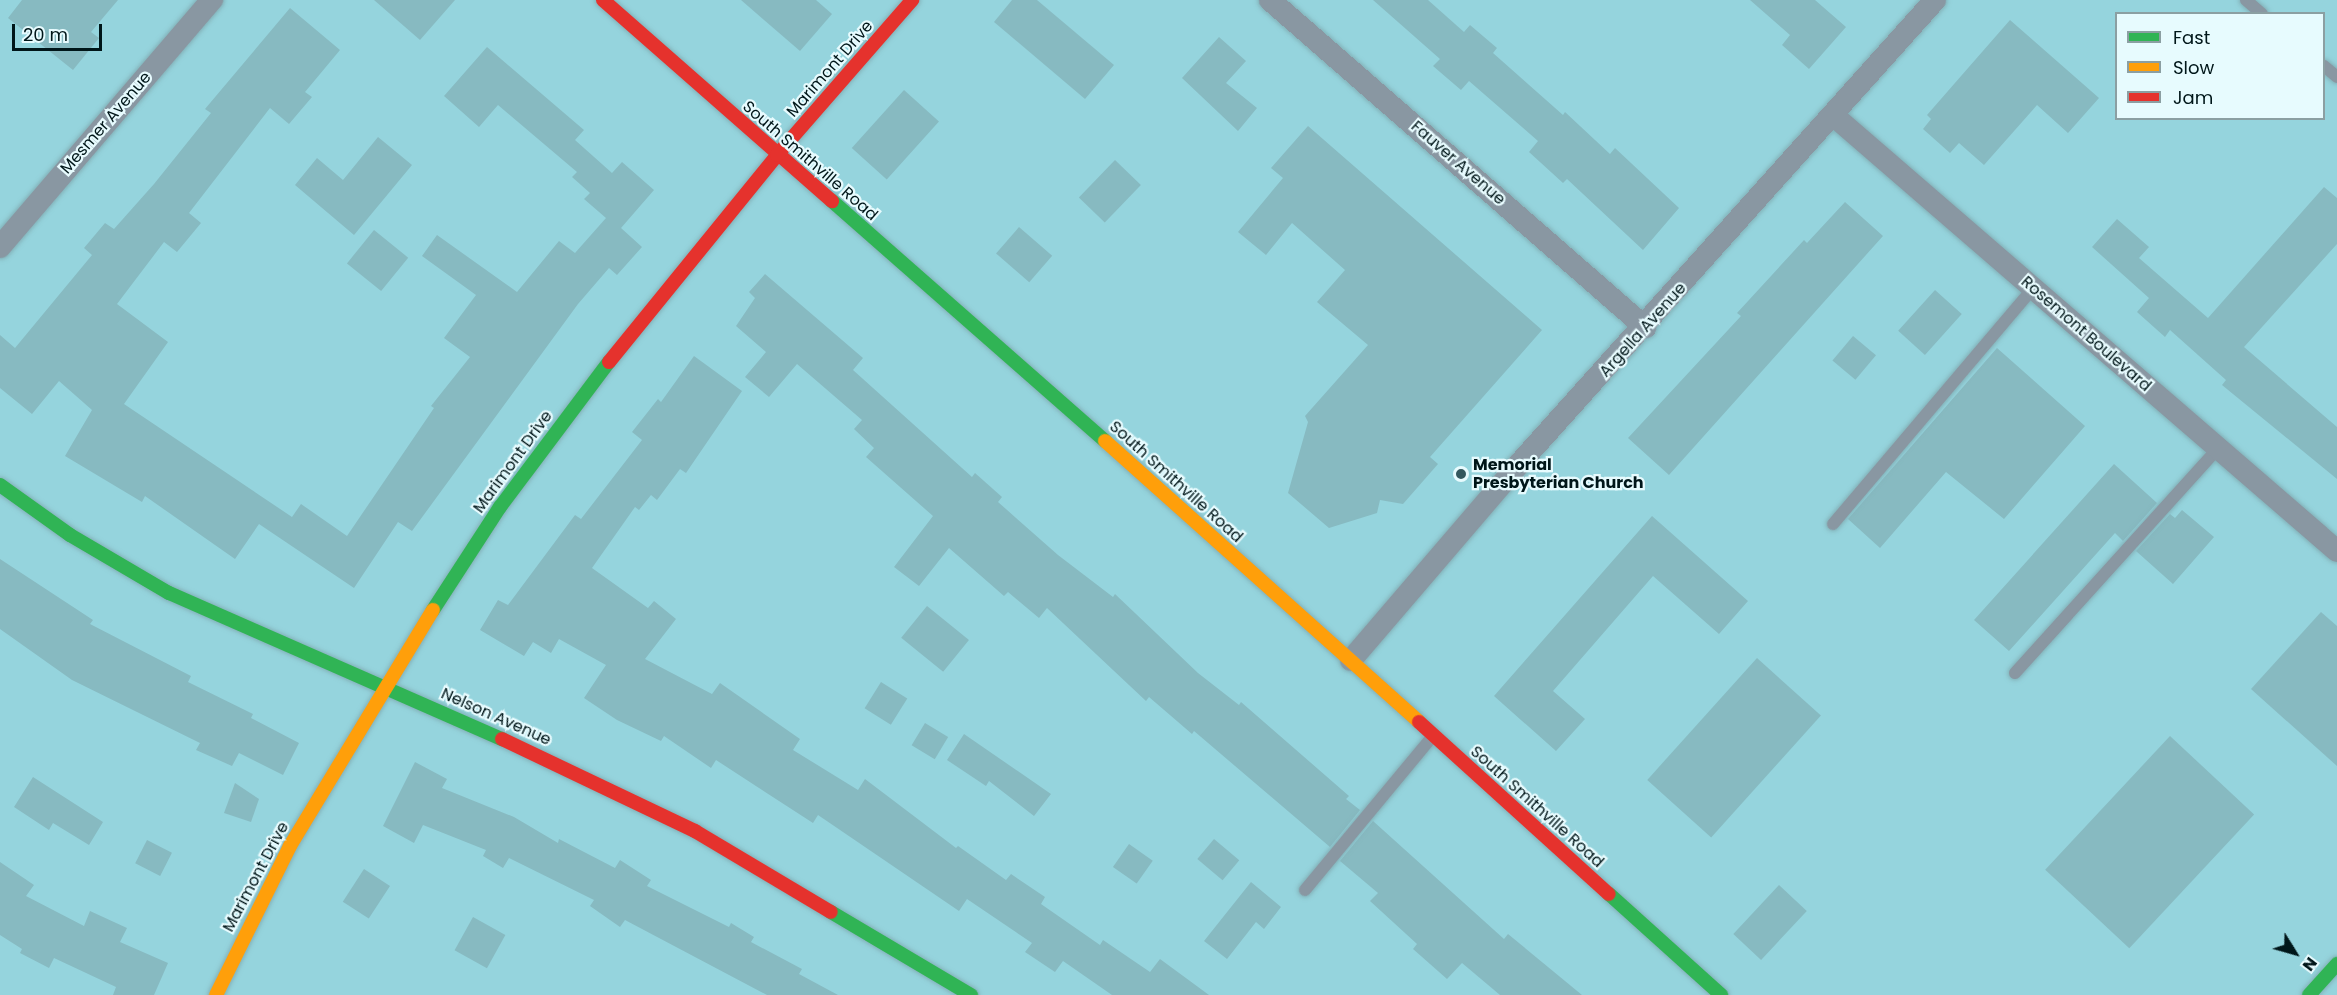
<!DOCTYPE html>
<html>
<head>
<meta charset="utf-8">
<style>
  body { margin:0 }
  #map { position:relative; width:2337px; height:995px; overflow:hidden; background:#95d4dd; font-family:Poppins,sans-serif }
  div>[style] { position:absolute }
  .building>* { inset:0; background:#87bac1; transform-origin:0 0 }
  .roads { filter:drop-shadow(0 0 2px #83b1b8) drop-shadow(0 0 2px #83b1b8) }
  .lane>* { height:12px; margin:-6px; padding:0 6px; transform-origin:6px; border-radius:6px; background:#8997a2 }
  .street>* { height:22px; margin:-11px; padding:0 11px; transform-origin:11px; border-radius:11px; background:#8997a2 }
  .fast>* { height:14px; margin:-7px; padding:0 7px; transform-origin:7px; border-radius:7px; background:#30b455 }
  .slow>* { height:14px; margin:-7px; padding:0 7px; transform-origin:7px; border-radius:7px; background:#ff9f0a }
  .jam>* { height:14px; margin:-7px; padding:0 7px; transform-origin:7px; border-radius:7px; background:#e5322d }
  .dots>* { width:16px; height:16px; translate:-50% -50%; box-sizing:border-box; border:3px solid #e7fbfe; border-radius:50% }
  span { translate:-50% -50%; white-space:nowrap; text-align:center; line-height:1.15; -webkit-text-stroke:4.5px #e7fbfe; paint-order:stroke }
  .street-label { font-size:16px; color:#001619 }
  .poi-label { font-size:16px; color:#001619; font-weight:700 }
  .left { translate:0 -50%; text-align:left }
  .legend { position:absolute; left:2115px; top:12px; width:210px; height:108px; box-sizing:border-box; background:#e7fbfe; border:2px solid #8b9fa2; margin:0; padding:8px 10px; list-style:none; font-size:18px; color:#001619 }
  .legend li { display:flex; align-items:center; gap:12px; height:30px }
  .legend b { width:30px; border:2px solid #8b9fa2 }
  .north { position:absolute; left:2265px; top:923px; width:60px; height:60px; -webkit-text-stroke:4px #e7fbfe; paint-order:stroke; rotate:127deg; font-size:16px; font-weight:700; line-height:24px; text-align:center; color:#001619 }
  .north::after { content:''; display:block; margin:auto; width:21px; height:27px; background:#001619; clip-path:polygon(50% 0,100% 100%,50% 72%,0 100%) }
  .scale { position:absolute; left:12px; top:24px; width:90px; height:27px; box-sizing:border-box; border:3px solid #001619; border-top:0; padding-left:8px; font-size:18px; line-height:21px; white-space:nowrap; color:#001619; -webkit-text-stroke:4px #e7fbfe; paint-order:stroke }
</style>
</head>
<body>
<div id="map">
  <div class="building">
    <i style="clip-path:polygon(22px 0,118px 0,91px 32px,99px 38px,73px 70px,8px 18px)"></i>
    <i style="clip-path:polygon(374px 0,455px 0,420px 40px)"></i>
    <i style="clip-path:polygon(741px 0,816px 0,832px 14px,800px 51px)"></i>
    <i style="clip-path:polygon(1012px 0,1037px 0,1114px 65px,1085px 99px,994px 22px)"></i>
    <i style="clip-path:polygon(1373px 0,1428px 0,1464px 32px,1470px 25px,1497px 48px,1493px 53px,1563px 115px,1565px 112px,1610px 154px,1615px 148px,1679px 208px,1643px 250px,1567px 179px,1563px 183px,1529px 152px,1538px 141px,1469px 81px,1461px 90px,1433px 66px,1440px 59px)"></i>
    <i style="clip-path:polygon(1750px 0,1815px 0,1846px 27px,1809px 69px,1782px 45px,1790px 35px)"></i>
    <i style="clip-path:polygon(290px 8px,340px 50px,305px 92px,312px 97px,289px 124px,270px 108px,189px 213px,201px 223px,177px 252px,164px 242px,117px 304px,168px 342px,124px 404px,292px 517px,301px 504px,347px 536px,434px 408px,431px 406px,470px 357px,444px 338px,476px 295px,422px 256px,437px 235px,517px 292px,559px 241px,575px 253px,606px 218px,584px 199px,590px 193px,572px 177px,577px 172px,498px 105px,479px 127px,444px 96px,487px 47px,584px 130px,575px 140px,612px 173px,622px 162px,654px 190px,621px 228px,642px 247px,617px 275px,609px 268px,578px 304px,412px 531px,398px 522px,354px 588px,259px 524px,235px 559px,145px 496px,142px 502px,65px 456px,92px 410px,59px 381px,32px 414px,0 388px,0 335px,15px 348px,92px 255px,84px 248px,105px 223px,114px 229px,154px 184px,211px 113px,205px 109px)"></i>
    <i style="clip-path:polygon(2010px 20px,2099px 98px,2068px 133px,2037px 105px,1984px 165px,1959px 143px,1950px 153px,1923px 129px,1931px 119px,1927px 115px)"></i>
    <i style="clip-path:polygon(1219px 37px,1246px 61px,1226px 83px,1257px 108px,1238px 131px,1182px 78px)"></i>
    <i style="left:904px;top:90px;width:47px;height:78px;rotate:42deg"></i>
    <i style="clip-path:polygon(1308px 126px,1542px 330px,1430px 457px,1438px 464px,1403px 504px,1380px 500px,1377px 513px,1329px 528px,1288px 493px,1308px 422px,1305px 416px,1368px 345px,1317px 302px,1345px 270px,1292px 223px,1266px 255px,1238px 232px,1283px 178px,1271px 168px)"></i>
    <i style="clip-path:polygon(378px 137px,412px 165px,354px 235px,295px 185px,317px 158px,343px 180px)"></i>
    <i style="left:1115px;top:160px;width:36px;height:52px;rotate:44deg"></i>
    <i style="clip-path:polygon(2324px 187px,2337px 198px,2337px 244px,2244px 347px,2337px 427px,2337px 479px,2222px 385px,2226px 380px,2170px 330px,2165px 337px,2137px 312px,2149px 298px,2092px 247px,2117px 219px,2149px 247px,2139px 258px,2208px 318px)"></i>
    <i style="clip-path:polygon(1845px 202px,1883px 236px,1669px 475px,1628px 438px,1741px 316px,1737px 313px,1804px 240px,1807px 243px)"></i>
    <i style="left:1019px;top:227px;width:44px;height:35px;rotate:41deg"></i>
    <i style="left:374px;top:230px;width:44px;height:43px;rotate:39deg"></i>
    <i style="clip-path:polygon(765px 274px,863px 358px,853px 370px,972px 477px,975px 473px,1002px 497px,998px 502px,1058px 555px,1113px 597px,1115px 594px,1198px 673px,1239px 705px,1241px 702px,1349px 796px,1346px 799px,1360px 810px,1330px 847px,1194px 731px,1192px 734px,1149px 697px,1146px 701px,1047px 608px,1039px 618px,1008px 592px,1004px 596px,949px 548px,919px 586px,894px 567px,933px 516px,866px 457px,874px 448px,854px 429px,862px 420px,797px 364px,769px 397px,745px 377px,766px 352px,736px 326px,755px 298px,749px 292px)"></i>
    <i style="left:1935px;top:290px;width:36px;height:55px;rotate:42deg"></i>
    <i style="left:1853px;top:336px;width:30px;height:32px;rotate:40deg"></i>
    <i style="clip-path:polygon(1997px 348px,2085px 426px,2004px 519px,1946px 472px,1880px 548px,1848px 519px)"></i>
    <i style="clip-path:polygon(694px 356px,742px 391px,686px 473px,680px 469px,657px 500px,651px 495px,639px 510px,635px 507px,592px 568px,648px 608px,654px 601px,676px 619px,645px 659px,712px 694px,720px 683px,800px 739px,793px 750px,858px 790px,865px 779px,956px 848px,958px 846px,1006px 880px,1011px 874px,1045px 897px,1041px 904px,1100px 945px,1103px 940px,1150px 972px,1160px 959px,1209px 995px,1112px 995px,1063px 961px,1055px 972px,1025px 952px,1032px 943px,967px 899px,959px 911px,818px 815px,813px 823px,716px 760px,711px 768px,664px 736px,661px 741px,617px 720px,584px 698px,606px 665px,559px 639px,551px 653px,533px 642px,524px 656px,480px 630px,498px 600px,508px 605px,575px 515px,581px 519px,642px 440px,632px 432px,658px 399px,661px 402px)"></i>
    <i style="clip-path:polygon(2114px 464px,2157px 503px,2123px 541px,2115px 533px,2009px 651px,1974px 620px)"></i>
    <i style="clip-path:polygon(2182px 510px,2214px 537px,2173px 584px,2136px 551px,2170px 514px,2175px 518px)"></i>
    <i style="clip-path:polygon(1652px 516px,1748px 601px,1719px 634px,1653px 576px,1553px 691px,1585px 719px,1556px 751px,1494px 696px)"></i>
    <i style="clip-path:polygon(0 559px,93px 620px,90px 624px,191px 676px,188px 682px,253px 714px,251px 718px,299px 743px,283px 775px,239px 753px,232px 766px,196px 750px,200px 743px,72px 680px,0 629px)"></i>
    <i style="left:927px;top:606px;width:54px;height:41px;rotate:39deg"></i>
    <i style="clip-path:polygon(2321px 612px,2337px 626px,2337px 766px,2251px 689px)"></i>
    <i style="left:1757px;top:658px;width:86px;height:164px;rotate:42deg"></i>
    <i style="left:881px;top:682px;width:31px;height:31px;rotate:32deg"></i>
    <i style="left:925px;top:723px;width:27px;height:26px;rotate:31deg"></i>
    <i style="clip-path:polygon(964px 734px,1051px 794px,1034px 816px,989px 781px,986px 786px,947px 760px)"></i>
    <i style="left:2170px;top:736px;width:115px;height:183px;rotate:43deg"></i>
    <i style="clip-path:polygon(415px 762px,447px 779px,442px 788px,514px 817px,558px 843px,559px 839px,615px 868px,620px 860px,651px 880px,647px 886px,729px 927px,731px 923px,754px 937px,751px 942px,802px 969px,799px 974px,838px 995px,767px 995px,625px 920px,620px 927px,590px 906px,594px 900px,509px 858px,503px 868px,483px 856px,486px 850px,423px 825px,414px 843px,383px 826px)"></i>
    <i style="clip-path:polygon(33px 777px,103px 822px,89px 845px,53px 823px,49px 830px,14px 807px)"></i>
    <i style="clip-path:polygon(235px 783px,259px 799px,251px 822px,224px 813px)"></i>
    <i style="clip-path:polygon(1373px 821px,1504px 939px,1508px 934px,1582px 995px,1500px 995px,1462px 963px,1447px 979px,1413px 949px,1417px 944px,1370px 901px,1378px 893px,1340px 861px)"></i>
    <i style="left:1214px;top:839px;width:33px;height:26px;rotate:40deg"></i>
    <i style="left:147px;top:840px;width:28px;height:26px;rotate:27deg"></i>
    <i style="left:1129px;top:844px;width:29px;height:28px;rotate:35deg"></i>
    <i style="clip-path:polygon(0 862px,34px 885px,26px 896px,84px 926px,90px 911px,127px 928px,120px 942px,168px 963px,154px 995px,113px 995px,116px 987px,54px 958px,49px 968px,20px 953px,22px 949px,0 935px)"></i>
    <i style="left:364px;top:869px;width:31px;height:39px;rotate:33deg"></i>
    <i style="clip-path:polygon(1251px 882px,1281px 907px,1264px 929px,1256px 922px,1227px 959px,1204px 941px)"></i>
    <i style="left:1779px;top:885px;width:38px;height:67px;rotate:43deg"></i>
    <i style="left:473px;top:917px;width:37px;height:38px;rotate:29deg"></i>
  </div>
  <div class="roads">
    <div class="lane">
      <i style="left:2246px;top:0;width:21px;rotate:41deg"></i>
      <i style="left:2324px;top:66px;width:17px;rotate:40deg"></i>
      <i style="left:1833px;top:524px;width:309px;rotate:-49.7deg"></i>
      <i style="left:2015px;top:673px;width:303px;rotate:-47.9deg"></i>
      <i style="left:1305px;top:890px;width:199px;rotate:-50.3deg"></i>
    </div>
    <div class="street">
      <i style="left:1270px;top:0;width:498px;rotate:41.1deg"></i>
      <i style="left:1834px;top:116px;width:665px;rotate:40.85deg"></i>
      <i style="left:0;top:247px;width:326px;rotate:-49.4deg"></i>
      <i style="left:1351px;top:660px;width:258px;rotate:-49.4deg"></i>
      <i style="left:1519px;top:464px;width:623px;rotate:-48.12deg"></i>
    </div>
    <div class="fast">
      <i style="left:832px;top:201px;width:363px;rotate:41.3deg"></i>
      <i style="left:0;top:485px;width:86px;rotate:35.5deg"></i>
      <i style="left:70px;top:535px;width:115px;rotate:30.4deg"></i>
      <i style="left:169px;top:593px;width:364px;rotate:23.7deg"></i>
      <i style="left:433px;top:610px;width:123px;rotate:-57deg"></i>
      <i style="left:500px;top:507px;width:181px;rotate:-53.1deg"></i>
      <i style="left:1609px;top:894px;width:151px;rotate:42deg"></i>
      <i style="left:831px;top:912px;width:163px;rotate:30.7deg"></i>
      <i style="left:2309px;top:995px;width:42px;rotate:-47.9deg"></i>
    </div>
    <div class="slow">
      <i style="left:1105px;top:441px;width:421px;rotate:41.8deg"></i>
      <i style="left:216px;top:995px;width:166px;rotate:-63.6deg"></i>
      <i style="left:290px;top:846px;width:276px;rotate:-58.8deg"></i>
    </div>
    <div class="jam">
      <i style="left:603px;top:0;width:305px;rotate:41.3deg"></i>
      <i style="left:609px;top:362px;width:267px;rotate:-50.9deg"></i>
      <i style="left:777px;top:155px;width:206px;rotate:-48.9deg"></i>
      <i style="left:1419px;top:722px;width:256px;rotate:42.2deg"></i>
      <i style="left:502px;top:739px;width:214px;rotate:25.5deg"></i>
      <i style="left:695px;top:831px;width:158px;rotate:30.8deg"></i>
    </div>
  </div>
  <div class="dots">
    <i style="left:1461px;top:474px;background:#34585e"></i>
  </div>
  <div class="street-label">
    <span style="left:830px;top:69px;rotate:-49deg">Marimont Drive</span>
    <span style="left:106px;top:123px;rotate:-49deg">Mesmer Avenue</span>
    <span style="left:810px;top:161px;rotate:41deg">South Smithville Road</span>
    <span style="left:1458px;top:163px;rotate:41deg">Fauver Avenue</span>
    <span style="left:1643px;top:330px;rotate:-48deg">Argella Avenue</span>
    <span style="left:2086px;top:334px;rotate:41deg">Rosemont Boulevard</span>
    <span style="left:513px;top:462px;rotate:-54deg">Marimont Drive</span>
    <span style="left:1176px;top:482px;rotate:42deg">South Smithville Road</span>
    <span style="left:496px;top:717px;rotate:24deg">Nelson Avenue</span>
    <span style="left:1537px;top:807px;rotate:42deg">South Smithville Road</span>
    <span style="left:256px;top:877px;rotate:-62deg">Marimont Drive</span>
  </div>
  <div class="poi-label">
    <span class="left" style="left:1473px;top:474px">Memorial<br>Presbyterian Church</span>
  </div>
  <ul class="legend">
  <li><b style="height:8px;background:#30b455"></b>Fast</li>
  <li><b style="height:8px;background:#ff9f0a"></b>Slow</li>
  <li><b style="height:8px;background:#e5322d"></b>Jam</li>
  </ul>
  <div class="north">N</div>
  <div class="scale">20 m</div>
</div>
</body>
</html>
